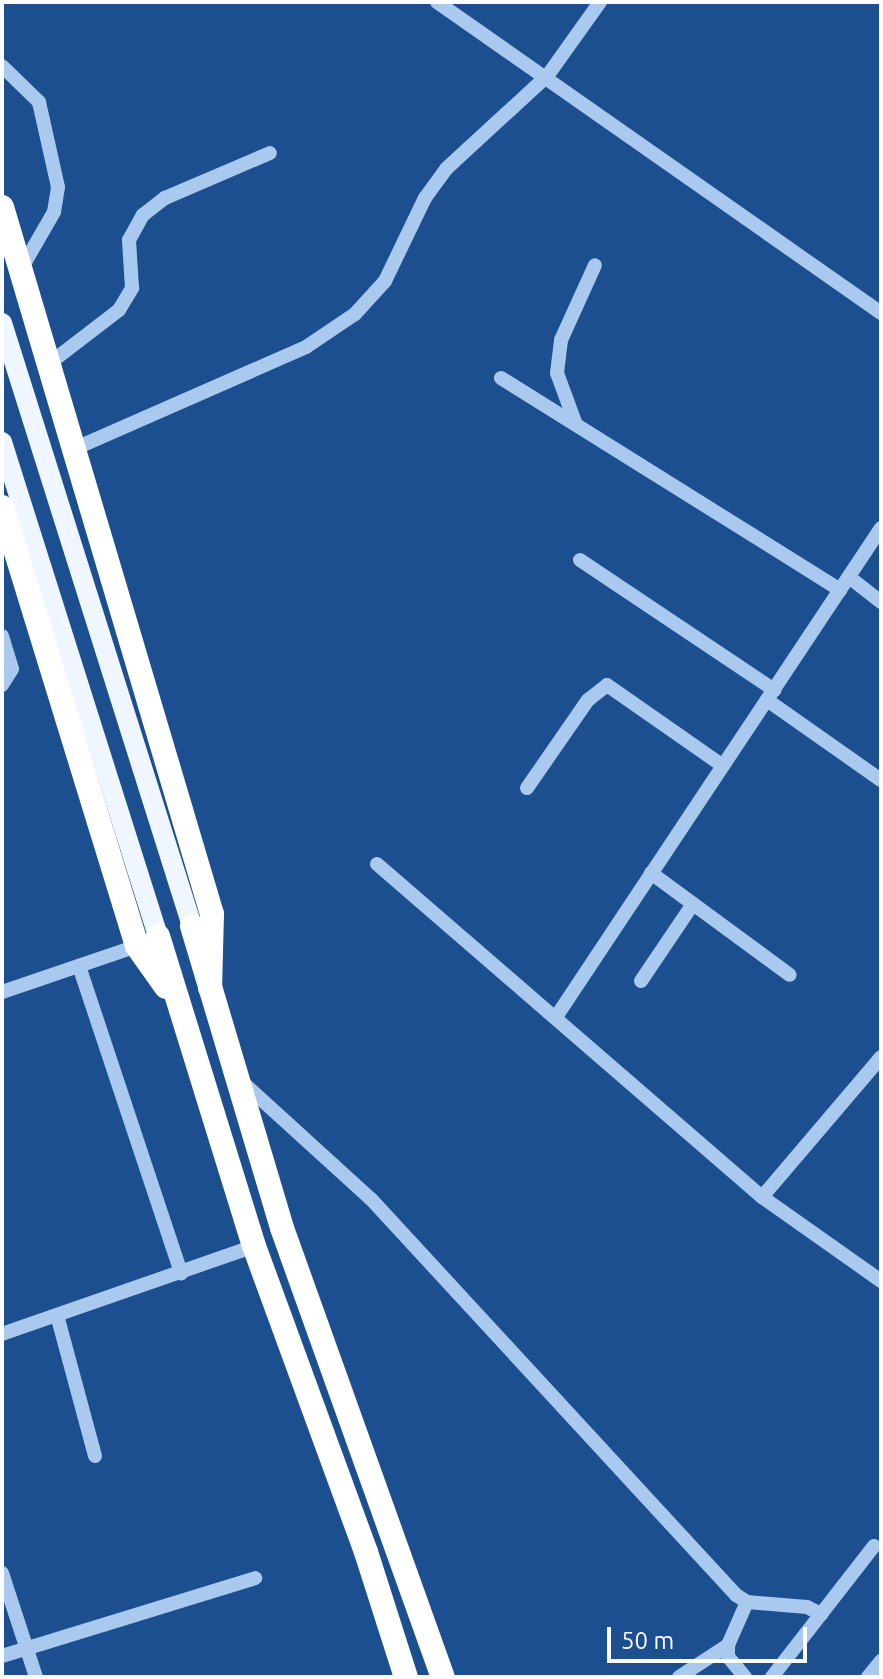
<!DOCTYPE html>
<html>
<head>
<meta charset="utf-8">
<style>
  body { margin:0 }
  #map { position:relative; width:883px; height:1679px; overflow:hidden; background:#1b4f8f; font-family:Ubuntu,sans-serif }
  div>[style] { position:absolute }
  .minor>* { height:14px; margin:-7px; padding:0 7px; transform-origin:7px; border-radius:7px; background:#a9c9ee }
  .major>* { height:20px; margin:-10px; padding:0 10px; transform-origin:10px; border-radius:10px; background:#f0f6ff }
  .highway>* { height:24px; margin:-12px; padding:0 12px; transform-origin:12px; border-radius:12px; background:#fff }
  span { translate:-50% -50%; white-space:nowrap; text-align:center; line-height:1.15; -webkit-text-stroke:8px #1b4f8f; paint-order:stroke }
  .frame { position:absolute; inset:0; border:4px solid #fff; pointer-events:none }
  .scale { position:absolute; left:607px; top:1627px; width:200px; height:36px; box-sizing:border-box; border:4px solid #fff; border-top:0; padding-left:10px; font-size:24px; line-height:28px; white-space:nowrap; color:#fff; -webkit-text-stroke:6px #1b4f8f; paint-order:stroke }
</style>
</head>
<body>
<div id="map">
  <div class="minor">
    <i style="left:437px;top:2px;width:542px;rotate:35.01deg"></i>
    <i style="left:2px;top:66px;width:52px;rotate:44.2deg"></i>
    <i style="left:39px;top:102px;width:87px;rotate:77.4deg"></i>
    <i style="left:58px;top:187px;width:25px;rotate:99deg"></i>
    <i style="left:54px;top:212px;width:68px;rotate:120deg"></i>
    <i style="left:46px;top:366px;width:92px;rotate:-37.5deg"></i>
    <i style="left:119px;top:310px;width:26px;rotate:-59deg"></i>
    <i style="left:132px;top:288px;width:48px;rotate:-93.6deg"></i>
    <i style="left:129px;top:240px;width:29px;rotate:-61deg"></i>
    <i style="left:143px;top:215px;width:28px;rotate:-38deg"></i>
    <i style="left:165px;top:198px;width:114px;rotate:-23.2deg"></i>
    <i style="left:501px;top:378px;width:400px;rotate:32deg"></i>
    <i style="left:575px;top:422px;width:52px;rotate:-110.2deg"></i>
    <i style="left:557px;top:373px;width:33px;rotate:-83deg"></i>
    <i style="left:561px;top:340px;width:82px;rotate:-65.6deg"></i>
    <i style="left:76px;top:448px;width:251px;rotate:-23.7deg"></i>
    <i style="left:306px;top:347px;width:59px;rotate:-34deg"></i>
    <i style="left:355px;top:314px;width:45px;rotate:-47.7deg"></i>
    <i style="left:385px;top:281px;width:92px;rotate:-64.3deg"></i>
    <i style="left:425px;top:198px;width:37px;rotate:-54deg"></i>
    <i style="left:447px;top:168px;width:137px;rotate:-42.6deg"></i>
    <i style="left:548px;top:75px;width:90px;rotate:-54.5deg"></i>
    <i style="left:580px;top:560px;width:234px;rotate:33.8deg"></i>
    <i style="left:849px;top:577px;width:41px;rotate:38deg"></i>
    <i style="left:2px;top:636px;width:34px;rotate:73deg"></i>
    <i style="left:12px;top:669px;width:19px;rotate:122deg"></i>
    <i style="left:767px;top:700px;width:139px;rotate:35.1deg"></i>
    <i style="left:527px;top:788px;width:107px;rotate:-55.3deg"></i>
    <i style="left:588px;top:700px;width:24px;rotate:-38deg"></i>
    <i style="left:607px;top:685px;width:141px;rotate:34.9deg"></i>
    <i style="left:377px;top:864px;width:509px;rotate:40.86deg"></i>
    <i style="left:762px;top:1197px;width:146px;rotate:35.2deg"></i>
    <i style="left:651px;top:873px;width:172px;rotate:36.3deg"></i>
    <i style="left:79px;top:966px;width:324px;rotate:71.6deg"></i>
    <i style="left:641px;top:981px;width:93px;rotate:-56deg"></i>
    <i style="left:2px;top:992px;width:143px;rotate:-18.8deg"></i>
    <i style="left:556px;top:1017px;width:587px;rotate:-56.39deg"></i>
    <i style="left:240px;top:1080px;width:177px;rotate:42.3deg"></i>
    <i style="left:371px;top:1199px;width:539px;rotate:47.33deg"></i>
    <i style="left:736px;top:1595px;width:13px;rotate:32deg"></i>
    <i style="left:747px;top:1602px;width:60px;rotate:4.8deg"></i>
    <i style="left:807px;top:1607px;width:16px;rotate:27deg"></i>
    <i style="left:762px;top:1197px;width:184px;rotate:-49.6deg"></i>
    <i style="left:57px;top:1315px;width:146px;rotate:74.9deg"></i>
    <i style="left:2px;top:1334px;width:267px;rotate:-19.2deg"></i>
    <i style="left:2px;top:1573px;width:109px;rotate:71.9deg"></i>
    <i style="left:2px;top:1656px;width:265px;rotate:-17.1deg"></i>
    <i style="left:679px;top:1677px;width:59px;rotate:-33.1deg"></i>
    <i style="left:745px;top:1677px;width:26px;rotate:-130deg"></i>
    <i style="left:728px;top:1657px;width:12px;rotate:-90deg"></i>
    <i style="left:728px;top:1645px;width:47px;rotate:-66.2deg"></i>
    <i style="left:772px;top:1677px;width:166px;rotate:-52.1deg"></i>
    <i style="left:868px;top:1677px;width:21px;rotate:-51deg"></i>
  </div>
  <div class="major">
    <i style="left:2px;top:323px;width:632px;rotate:72.51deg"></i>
    <i style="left:2px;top:442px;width:518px;rotate:72.47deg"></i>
  </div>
  <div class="highway">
    <i style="left:2px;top:207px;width:738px;rotate:73.46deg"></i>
    <i style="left:212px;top:914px;width:74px;rotate:91.5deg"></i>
    <i style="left:2px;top:507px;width:459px;rotate:72.9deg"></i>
    <i style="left:137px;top:946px;width:50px;rotate:54.7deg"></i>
    <i style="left:192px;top:926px;width:315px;rotate:73.4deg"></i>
    <i style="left:282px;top:1228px;width:477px;rotate:70.3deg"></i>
    <i style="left:158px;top:936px;width:325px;rotate:72.8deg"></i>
    <i style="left:254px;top:1246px;width:326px;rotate:69.9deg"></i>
    <i style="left:366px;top:1552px;width:131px;rotate:72.3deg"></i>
  </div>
  <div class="frame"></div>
  <div class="scale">50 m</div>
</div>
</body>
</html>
